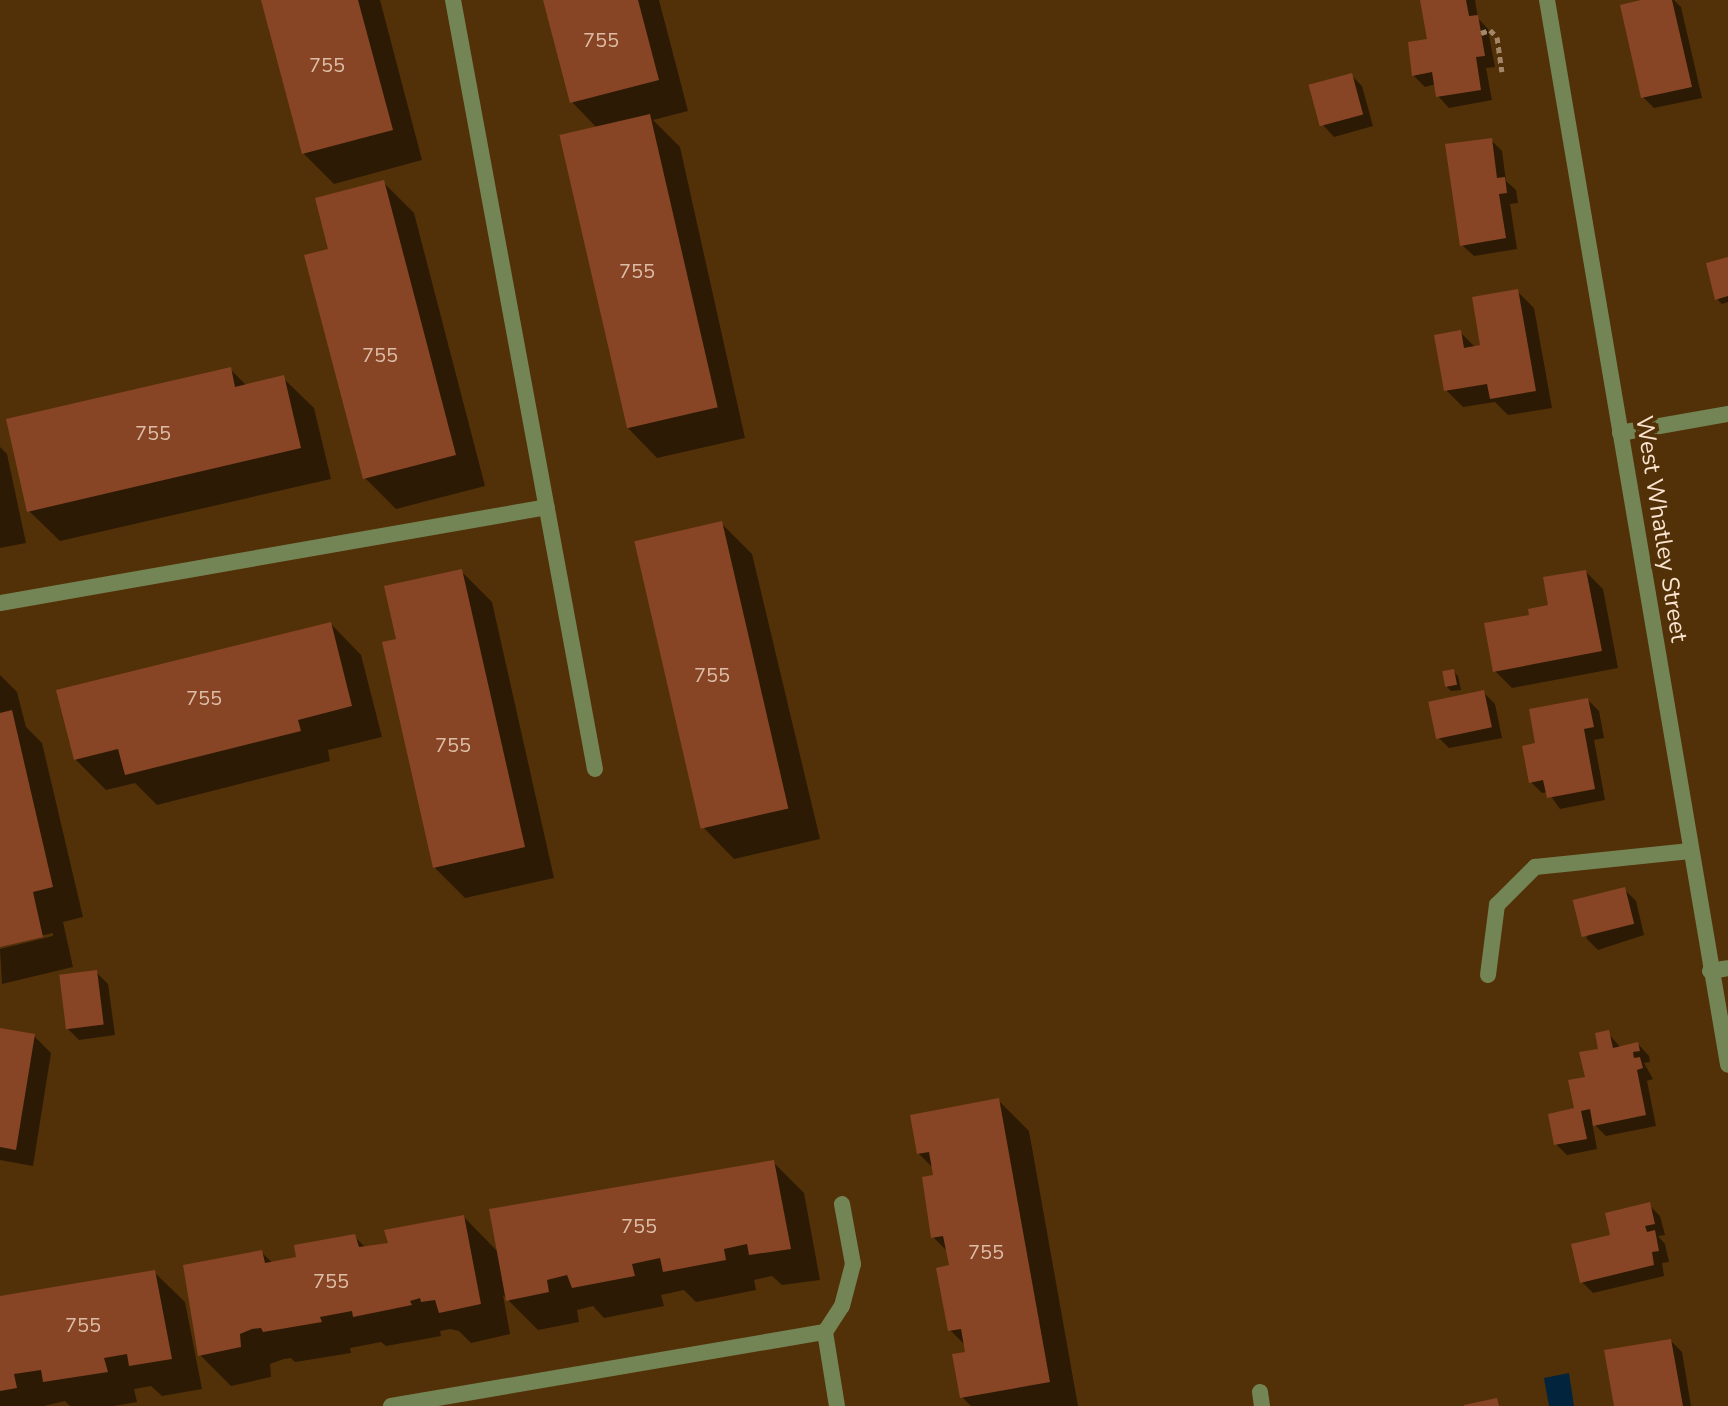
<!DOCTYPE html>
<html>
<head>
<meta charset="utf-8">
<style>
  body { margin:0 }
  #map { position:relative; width:1728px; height:1406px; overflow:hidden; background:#533108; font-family:"Nunito Sans",sans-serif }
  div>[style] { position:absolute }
  .water>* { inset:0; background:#02243d }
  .shadow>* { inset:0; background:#0007 }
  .building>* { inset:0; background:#874525; transform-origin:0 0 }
  .path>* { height:5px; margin-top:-2.5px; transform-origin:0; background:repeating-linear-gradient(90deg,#a38768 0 6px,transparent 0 10px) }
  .lane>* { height:16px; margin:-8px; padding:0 8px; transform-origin:8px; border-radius:8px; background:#748555 }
  .street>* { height:16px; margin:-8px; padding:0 8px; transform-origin:8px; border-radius:8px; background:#748555 }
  span { translate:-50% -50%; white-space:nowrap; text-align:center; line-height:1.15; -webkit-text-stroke:8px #533108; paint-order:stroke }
  .number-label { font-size:20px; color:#ddbca5 }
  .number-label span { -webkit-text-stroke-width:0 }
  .street-label { font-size:24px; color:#fae4d0 }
</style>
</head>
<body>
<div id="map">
  <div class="water">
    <i style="clip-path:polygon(1569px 1373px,1574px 1406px,1549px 1406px,1544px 1378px)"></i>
  </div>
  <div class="shadow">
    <i style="clip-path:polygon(263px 0,380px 0,422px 160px,334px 184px,303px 153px)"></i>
    <i style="clip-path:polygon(545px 0,659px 0,688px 111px,653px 120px,680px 147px,745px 438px,657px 458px,627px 427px,597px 128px,572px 102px)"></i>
    <i style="clip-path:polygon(1422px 0,1475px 0,1478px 18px,1488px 29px,1491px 46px,1495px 67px,1486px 68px,1492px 100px,1449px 108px,1438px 96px,1436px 84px,1425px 87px,1414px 76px,1429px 41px)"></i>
    <i style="clip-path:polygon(1651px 0,1674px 0,1681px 7px,1702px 98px,1654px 108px,1643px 97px)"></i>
    <i style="clip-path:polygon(1351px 75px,1362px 86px,1373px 126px,1334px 137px,1323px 125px)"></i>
    <i style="clip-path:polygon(1491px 140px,1502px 151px,1506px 181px,1516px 190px,1518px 203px,1510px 204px,1517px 249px,1474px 256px,1462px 245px)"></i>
    <i style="clip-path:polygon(383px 182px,414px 213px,485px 486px,396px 509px,365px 478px,330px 250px)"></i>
    <i style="clip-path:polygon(1728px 259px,1728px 302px,1722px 304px,1717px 299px)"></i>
    <i style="clip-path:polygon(1517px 291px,1534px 308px,1552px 408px,1508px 415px,1495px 402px,1463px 407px,1446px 390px,1460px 332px,1476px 348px,1482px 347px)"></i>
    <i style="clip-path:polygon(230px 369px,247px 386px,283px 378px,314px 408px,331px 479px,60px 541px,29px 511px)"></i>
    <i style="clip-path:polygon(0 447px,7px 454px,26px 543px,0 548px)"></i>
    <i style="clip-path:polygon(721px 523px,752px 554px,820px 839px,734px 859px,704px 828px)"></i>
    <i style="clip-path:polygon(461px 571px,492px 602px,554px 878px,465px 898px,434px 867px)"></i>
    <i style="clip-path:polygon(1586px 572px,1603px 589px,1618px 668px,1512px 688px,1495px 671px,1531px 617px,1551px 607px)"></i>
    <i style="clip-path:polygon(331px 624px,361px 655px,382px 737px,328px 750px,330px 761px,157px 805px,135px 783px,106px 790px,75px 759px)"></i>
    <i style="clip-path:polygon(1453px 671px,1458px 676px,1461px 690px,1451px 691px,1446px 686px)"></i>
    <i style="clip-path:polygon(0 675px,17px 692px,26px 727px,42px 743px,83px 917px,63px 922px,73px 967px,2px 984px,0 949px,53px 936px,53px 933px,0 945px)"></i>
    <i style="clip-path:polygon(1484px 693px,1495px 704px,1502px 738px,1449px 748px,1438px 737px)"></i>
    <i style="clip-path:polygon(1588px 700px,1599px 711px,1604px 738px,1594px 740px,1605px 800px,1560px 809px,1548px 792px,1542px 793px,1531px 782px,1538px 745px)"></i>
    <i style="clip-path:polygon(1624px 889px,1636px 901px,1644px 935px,1598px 950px,1586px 938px)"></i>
    <i style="clip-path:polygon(97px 973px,108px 984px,115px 1035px,79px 1040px,68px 1029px)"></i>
    <i style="clip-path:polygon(0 1030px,34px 1036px,51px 1053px,33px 1166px,0 1160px)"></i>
    <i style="clip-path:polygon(1608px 1033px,1621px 1048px,1638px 1044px,1649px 1056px,1650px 1062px,1644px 1063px,1653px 1079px,1647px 1081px,1656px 1126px,1606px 1136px,1592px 1122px,1597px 1149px,1567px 1155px,1556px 1144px,1576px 1110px)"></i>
    <i style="clip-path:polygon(998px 1100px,1029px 1131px,1078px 1406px,971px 1406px,962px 1397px,967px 1354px,966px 1346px,950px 1330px,951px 1267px,949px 1253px,933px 1237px,936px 1176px,934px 1169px,918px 1153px)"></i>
    <i style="clip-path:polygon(773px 1162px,804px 1193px,820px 1280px,782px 1285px,772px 1276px,754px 1280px,756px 1290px,696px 1302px,684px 1290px,661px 1295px,664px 1306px,604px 1318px,593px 1306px,577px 1310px,579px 1322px,538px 1330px,503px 1295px,510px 1334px,471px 1343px,459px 1331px,450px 1329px,440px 1331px,441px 1336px,386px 1346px,381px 1342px,350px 1348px,351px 1353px,295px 1362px,291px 1358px,284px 1359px,270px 1364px,271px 1377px,231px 1386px,200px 1355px,261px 1252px,273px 1263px,298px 1259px,354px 1236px,366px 1248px,390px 1244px,464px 1217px,499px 1253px)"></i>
    <i style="clip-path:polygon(1649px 1205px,1660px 1216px,1665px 1235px,1658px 1236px,1665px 1244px,1669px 1262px,1662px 1263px,1664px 1276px,1593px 1293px,1582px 1282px,1613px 1237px)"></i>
    <i style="clip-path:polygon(154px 1272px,185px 1302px,202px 1389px,162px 1396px,151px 1386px,134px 1389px,137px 1402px,114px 1406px,70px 1406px,65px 1401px,44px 1406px,0 1406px,0 1298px)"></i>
    <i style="clip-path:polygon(1671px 1341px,1682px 1352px,1691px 1406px,1616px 1406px)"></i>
  </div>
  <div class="building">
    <i style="clip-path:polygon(261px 0,358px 0,393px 130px,302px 154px)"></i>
    <i style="clip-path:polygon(543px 0,638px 0,659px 80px,570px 103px)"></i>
    <i style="clip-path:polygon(1420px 0,1466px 0,1469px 16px,1478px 15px,1485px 56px,1476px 57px,1481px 90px,1436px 97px,1432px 72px,1412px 76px,1408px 42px,1427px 39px)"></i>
    <i style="clip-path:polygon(1641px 0,1672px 0,1692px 87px,1641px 98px,1620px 5px)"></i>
    <i style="left:1352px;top:73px;width:43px;height:45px;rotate:75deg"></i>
    <i style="left:650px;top:114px;width:301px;height:93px;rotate:77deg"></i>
    <i style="clip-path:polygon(1492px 138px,1497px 178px,1505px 177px,1507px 193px,1499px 194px,1506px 238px,1460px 246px,1445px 144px)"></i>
    <i style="clip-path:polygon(384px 180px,456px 455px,363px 479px,304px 255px,328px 249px,315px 198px)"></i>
    <i style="clip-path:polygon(1728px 257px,1728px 296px,1715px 300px,1706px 263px)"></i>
    <i style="clip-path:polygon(1518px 289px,1536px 391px,1490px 399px,1487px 384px,1444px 391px,1434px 335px,1461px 330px,1464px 348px,1480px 345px,1472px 297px)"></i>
    <i style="clip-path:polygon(231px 367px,235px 387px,284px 375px,301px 448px,27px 512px,6px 419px)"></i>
    <i style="left:722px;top:521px;width:295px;height:90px;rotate:77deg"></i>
    <i style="clip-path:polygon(462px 569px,525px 847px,433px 868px,382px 642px,396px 639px,384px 586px)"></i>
    <i style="clip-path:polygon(1586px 570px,1602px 651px,1493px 672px,1484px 623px,1529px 615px,1528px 609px,1548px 605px,1543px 577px)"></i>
    <i style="clip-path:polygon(331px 622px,352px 706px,298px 720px,301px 731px,125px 775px,118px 749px,74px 760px,56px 690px)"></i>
    <i style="left:1454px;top:669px;width:16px;height:12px;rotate:79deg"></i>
    <i style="left:1484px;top:690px;width:38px;height:57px;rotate:78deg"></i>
    <i style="clip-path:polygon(1588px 698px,1594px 727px,1584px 729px,1595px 789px,1547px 798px,1543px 780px,1529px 783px,1522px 746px,1535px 743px,1529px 709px)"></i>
    <i style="clip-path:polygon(12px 710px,53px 887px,33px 892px,43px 937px,0 947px,0 713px)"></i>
    <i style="left:1625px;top:887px;width:38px;height:54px;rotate:76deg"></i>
    <i style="left:97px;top:970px;width:55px;height:38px;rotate:83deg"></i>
    <i style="clip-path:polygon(0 1028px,35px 1034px,16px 1150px,0 1147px)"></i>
    <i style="clip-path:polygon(1609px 1030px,1613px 1048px,1638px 1042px,1640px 1051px,1633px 1052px,1634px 1058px,1640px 1057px,1643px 1068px,1637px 1070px,1646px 1115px,1593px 1126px,1590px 1109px,1581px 1111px,1587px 1139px,1554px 1145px,1548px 1114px,1574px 1108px,1568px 1080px,1585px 1077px,1579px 1052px,1598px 1049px,1595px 1033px)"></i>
    <i style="clip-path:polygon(999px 1098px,1050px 1382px,960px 1398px,952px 1354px,965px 1352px,961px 1329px,948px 1331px,936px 1268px,949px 1265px,943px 1236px,931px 1238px,922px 1177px,933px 1175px,929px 1152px,917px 1154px,910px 1115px)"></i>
    <i style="clip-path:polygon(774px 1160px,791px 1249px,749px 1255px,747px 1244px,724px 1249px,726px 1260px,663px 1272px,660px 1258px,632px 1264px,635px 1276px,572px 1288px,567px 1275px,547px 1280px,549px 1292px,506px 1301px,489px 1209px)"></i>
    <i style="clip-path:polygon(1650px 1202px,1655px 1224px,1645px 1226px,1647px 1232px,1655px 1230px,1659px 1251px,1652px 1252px,1654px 1265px,1580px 1283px,1571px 1244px,1610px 1235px,1605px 1213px)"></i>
    <i style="clip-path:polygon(464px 1215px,481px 1304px,439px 1313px,435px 1300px,421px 1302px,420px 1298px,410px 1301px,412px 1305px,353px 1317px,352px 1311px,320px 1317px,322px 1322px,263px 1332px,261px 1328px,252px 1329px,240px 1334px,241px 1347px,198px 1356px,183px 1265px,262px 1250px,265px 1263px,296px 1257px,294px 1245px,355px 1234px,359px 1247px,388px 1243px,384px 1230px)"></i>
    <i style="clip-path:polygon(155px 1270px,172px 1359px,129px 1366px,127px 1354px,104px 1358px,108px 1372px,43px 1382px,41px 1370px,14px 1374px,17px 1388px,0 1391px,0 1296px)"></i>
    <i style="clip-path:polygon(1671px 1339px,1683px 1406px,1614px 1406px,1604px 1350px)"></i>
    <i style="clip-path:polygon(1497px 1398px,1499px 1406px,1464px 1406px,1464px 1405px)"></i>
  </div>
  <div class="path">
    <i style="left:1481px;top:33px;width:9px;rotate:-18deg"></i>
    <i style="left:1490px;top:30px;width:10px;rotate:45deg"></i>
    <i style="left:1497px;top:37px;width:35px;rotate:82deg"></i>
  </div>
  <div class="lane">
    <i style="left:1488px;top:975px;width:71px;rotate:-82.7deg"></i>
    <i style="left:1497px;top:905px;width:54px;rotate:-45deg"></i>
    <i style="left:1535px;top:867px;width:156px;rotate:-5.9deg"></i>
    <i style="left:825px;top:1332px;width:31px;rotate:-57deg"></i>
    <i style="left:842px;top:1306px;width:43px;rotate:-75.3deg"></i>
    <i style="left:853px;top:1264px;width:61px;rotate:-100.4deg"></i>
  </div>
  <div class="street">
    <i style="left:453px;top:0;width:782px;rotate:79.54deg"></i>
    <i style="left:1547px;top:0;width:1080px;rotate:80.35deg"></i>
    <i style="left:1620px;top:433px;width:110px;rotate:-10deg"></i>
    <i style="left:0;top:603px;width:555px;rotate:-9.95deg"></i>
    <i style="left:1710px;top:971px;width:18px;rotate:-9deg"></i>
    <i style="left:1260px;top:1392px;width:14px;rotate:82deg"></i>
    <i style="left:391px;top:1406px;width:440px;rotate:-9.7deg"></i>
    <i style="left:825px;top:1332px;width:75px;rotate:80.8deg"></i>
  </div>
  <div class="number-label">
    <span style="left:601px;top:40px">755</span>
    <span style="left:327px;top:65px">755</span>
    <span style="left:637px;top:271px">755</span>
    <span style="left:380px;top:355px">755</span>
    <span style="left:153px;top:433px">755</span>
    <span style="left:712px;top:675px">755</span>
    <span style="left:204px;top:698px">755</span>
    <span style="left:453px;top:745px">755</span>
    <span style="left:639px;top:1226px">755</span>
    <span style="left:986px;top:1252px">755</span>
    <span style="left:331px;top:1281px">755</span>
    <span style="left:83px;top:1325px">755</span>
  </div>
  <div class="street-label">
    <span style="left:1661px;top:529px;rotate:81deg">West Whatley Street</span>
  </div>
</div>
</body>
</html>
